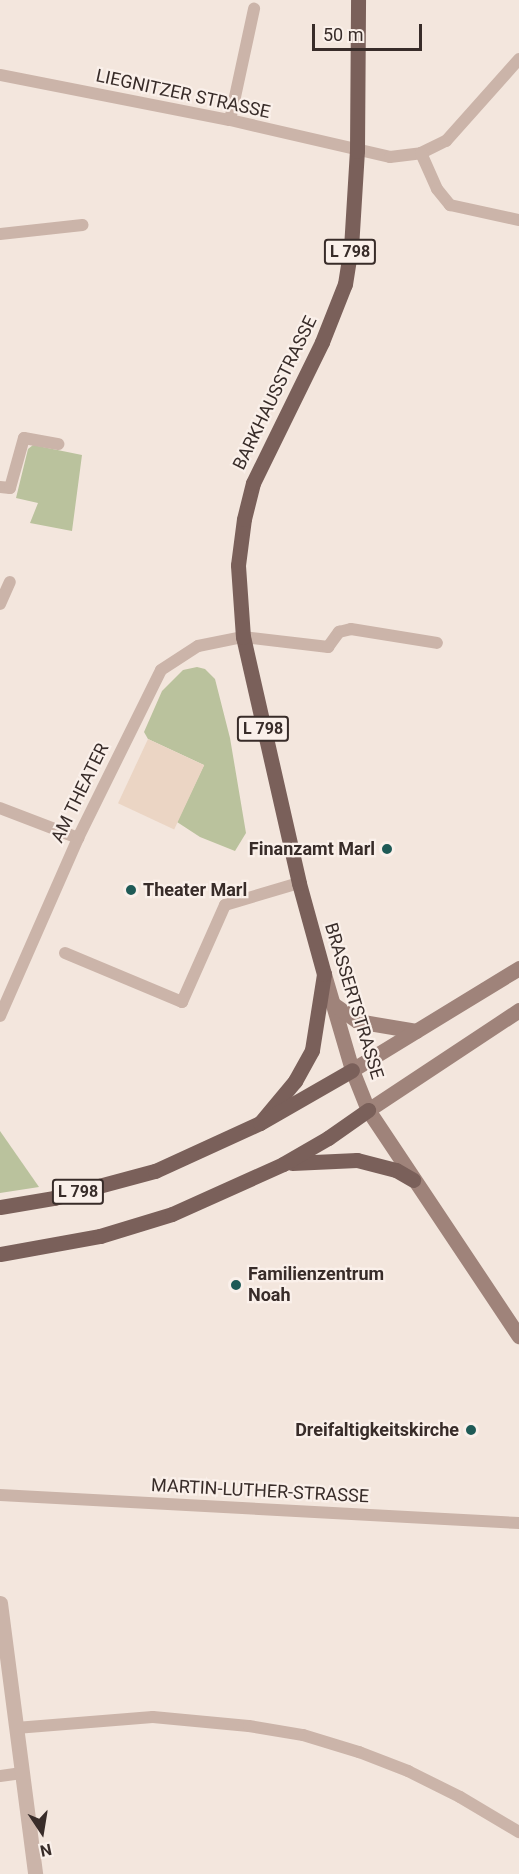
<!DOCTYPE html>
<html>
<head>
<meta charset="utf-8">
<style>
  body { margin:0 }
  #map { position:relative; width:519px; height:1874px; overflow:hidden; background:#f3e6dd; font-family:Roboto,sans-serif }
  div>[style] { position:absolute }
  .green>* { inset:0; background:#bac29d }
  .plaza>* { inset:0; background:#ebd5c4; transform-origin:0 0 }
  .minor>* { height:12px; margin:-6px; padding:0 6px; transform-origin:6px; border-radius:6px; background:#cbb4a9 }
  .tertiary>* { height:15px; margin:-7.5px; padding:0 7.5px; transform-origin:7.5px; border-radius:7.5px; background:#cbb4a9 }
  .secondary>* { height:15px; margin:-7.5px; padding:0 7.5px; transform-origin:7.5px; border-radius:7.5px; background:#9f837a }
  .primary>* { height:15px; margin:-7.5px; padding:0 7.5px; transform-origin:7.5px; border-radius:7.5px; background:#7a605a }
  .dots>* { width:16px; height:16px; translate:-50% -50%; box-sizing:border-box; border:3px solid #faf0ea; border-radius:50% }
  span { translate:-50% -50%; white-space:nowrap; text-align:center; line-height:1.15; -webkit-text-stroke:4.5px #faf0ea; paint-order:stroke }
  .shield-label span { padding:2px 4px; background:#faf0ea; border:2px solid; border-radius:4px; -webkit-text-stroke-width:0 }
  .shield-label { font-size:16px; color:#382c29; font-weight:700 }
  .street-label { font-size:18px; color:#382c29 }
  .poi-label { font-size:18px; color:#382c29; font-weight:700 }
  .right { translate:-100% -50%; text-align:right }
  .left { translate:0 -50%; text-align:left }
  .north { position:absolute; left:12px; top:1802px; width:60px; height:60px; -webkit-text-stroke:4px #faf0ea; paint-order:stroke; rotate:168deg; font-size:16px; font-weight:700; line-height:24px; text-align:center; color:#382c29 }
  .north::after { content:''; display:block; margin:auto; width:21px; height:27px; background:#382c29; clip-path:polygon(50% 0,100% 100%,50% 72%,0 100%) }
  .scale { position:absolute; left:312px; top:24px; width:110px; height:27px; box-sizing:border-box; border:3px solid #382c29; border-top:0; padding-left:8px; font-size:18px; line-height:21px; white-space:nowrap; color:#382c29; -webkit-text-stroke:4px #faf0ea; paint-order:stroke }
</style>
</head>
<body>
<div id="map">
  <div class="green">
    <i style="clip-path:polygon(33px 445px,82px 455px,72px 531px,30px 523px,38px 503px,16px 498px,28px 449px)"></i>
    <i style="clip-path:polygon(197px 667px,205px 669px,215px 679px,230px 738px,246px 833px,235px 851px,200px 837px,177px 822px,204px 765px,148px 739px,144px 732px,162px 691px,183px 670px)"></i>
    <i style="clip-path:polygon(0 1131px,39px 1187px,0 1193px)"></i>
  </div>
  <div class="plaza">
    <i style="left:148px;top:739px;width:62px;height:71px;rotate:25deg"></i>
  </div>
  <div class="minor">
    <i style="left:0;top:75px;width:234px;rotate:11.1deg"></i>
    <i style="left:230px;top:120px;width:164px;rotate:13deg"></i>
    <i style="left:390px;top:157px;width:31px;rotate:-7deg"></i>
    <i style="left:421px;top:153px;width:28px;rotate:-26deg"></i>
    <i style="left:446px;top:141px;width:110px;rotate:-48.3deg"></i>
    <i style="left:230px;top:120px;width:114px;rotate:-77.8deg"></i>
    <i style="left:421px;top:153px;width:39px;rotate:66deg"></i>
    <i style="left:437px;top:189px;width:21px;rotate:51deg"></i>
    <i style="left:450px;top:205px;width:71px;rotate:12.3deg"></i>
    <i style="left:0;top:234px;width:83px;rotate:-6.2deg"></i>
    <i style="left:0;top:487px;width:10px;rotate:6deg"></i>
    <i style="left:10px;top:488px;width:52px;rotate:-74.4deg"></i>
    <i style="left:24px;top:438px;width:35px;rotate:10deg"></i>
    <i style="left:0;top:604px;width:24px;rotate:-66deg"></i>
    <i style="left:0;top:808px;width:84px;rotate:21deg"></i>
    <i style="left:65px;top:953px;width:127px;rotate:22.7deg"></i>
    <i style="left:182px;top:1002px;width:106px;rotate:-66.1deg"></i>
    <i style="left:225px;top:905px;width:77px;rotate:-16.6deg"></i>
    <i style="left:0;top:1016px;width:194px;rotate:-66.3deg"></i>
    <i style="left:78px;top:838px;width:187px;rotate:-63.7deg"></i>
    <i style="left:161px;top:670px;width:44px;rotate:-33deg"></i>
    <i style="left:198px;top:646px;width:46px;rotate:-11.3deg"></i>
    <i style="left:243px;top:637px;width:86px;rotate:6.7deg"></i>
    <i style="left:328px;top:647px;width:19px;rotate:-54deg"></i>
    <i style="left:339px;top:632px;width:12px;rotate:-14deg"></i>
    <i style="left:351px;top:629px;width:87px;rotate:9.2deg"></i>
    <i style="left:0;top:1495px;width:520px;rotate:3.09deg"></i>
    <i style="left:16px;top:1728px;width:137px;rotate:-4.6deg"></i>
    <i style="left:153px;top:1717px;width:96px;rotate:5.4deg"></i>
    <i style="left:249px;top:1726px;width:55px;rotate:9.5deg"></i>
    <i style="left:303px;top:1735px;width:59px;rotate:16.9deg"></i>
    <i style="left:359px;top:1752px;width:53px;rotate:21.2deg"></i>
    <i style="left:408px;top:1771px;width:58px;rotate:26.6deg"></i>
    <i style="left:460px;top:1797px;width:69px;rotate:30.7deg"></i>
    <i style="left:0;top:1776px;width:22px;rotate:-8deg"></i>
  </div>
  <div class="tertiary">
    <i style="left:0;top:1603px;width:273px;rotate:82.6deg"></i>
  </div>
  <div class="secondary">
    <i style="left:324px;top:974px;width:100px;rotate:73.7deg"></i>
    <i style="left:352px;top:1070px;width:43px;rotate:68.2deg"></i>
    <i style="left:368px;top:1110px;width:272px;rotate:56.3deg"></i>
    <i style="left:333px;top:1004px;width:29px;rotate:35deg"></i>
    <i style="left:357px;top:1021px;width:60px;rotate:9.6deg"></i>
    <i style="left:352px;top:1070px;width:196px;rotate:-31.4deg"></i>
    <i style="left:368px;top:1110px;width:181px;rotate:-33.5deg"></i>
  </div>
  <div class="primary">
    <i style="left:260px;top:1123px;width:55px;rotate:-50.2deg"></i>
    <i style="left:295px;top:1081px;width:35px;rotate:-61deg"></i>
    <i style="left:312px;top:1050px;width:77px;rotate:-81deg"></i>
    <i style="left:324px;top:974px;width:94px;rotate:-105.4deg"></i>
    <i style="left:299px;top:883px;width:252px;rotate:-102.8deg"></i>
    <i style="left:243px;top:637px;width:72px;rotate:-94deg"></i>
    <i style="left:238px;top:565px;width:46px;rotate:-82.6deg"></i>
    <i style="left:244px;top:519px;width:37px;rotate:-76deg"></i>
    <i style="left:253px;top:483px;width:157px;rotate:-63.9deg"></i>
    <i style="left:322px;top:342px;width:62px;rotate:-68.4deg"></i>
    <i style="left:345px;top:284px;width:36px;rotate:-81deg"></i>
    <i style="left:351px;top:248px;width:97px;rotate:-86.5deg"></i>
    <i style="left:357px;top:151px;width:151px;rotate:-89.6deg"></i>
    <i style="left:292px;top:1163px;width:65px;rotate:-2.6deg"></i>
    <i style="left:357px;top:1160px;width:40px;rotate:14.4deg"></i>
    <i style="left:396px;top:1170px;width:20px;rotate:30deg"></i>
    <i style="left:0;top:1207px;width:55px;rotate:-9.5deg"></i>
    <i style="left:54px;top:1198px;width:105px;rotate:-15deg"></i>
    <i style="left:155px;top:1171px;width:115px;rotate:-24.6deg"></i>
    <i style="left:260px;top:1123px;width:106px;rotate:-29.9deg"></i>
    <i style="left:0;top:1254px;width:102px;rotate:-10.2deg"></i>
    <i style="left:100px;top:1236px;width:75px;rotate:-17deg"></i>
    <i style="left:172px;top:1214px;width:122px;rotate:-24.2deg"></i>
    <i style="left:283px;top:1164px;width:52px;rotate:-30deg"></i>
    <i style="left:328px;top:1138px;width:49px;rotate:-35deg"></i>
  </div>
  <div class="dots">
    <i style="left:387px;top:849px;background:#1e5a56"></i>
    <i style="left:131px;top:890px;background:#1e5a56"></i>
    <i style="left:236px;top:1285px;background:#1e5a56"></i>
    <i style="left:471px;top:1430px;background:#1e5a56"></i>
  </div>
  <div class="shield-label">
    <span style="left:350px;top:252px">L 798</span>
    <span style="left:263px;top:729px">L 798</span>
    <span style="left:78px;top:1192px">L 798</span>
  </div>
  <div class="street-label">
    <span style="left:183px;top:94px;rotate:12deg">LIEGNITZER STRASSE</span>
    <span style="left:275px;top:393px;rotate:-64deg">BARKHAUSSTRASSE</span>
    <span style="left:80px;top:793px;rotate:-64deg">AM THEATER</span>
    <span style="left:354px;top:1001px;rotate:73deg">BRASSERTSTRASSE</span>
    <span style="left:260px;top:1491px;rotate:3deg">MARTIN-LUTHER-STRASSE</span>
  </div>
  <div class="poi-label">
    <span class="right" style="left:375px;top:849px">Finanzamt Marl</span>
    <span class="left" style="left:143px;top:890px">Theater Marl</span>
    <span class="left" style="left:248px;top:1285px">Familienzentrum<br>Noah</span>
    <span class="right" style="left:459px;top:1430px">Dreifaltigkeitskirche</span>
  </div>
  <div class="north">N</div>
  <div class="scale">50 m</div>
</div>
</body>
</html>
